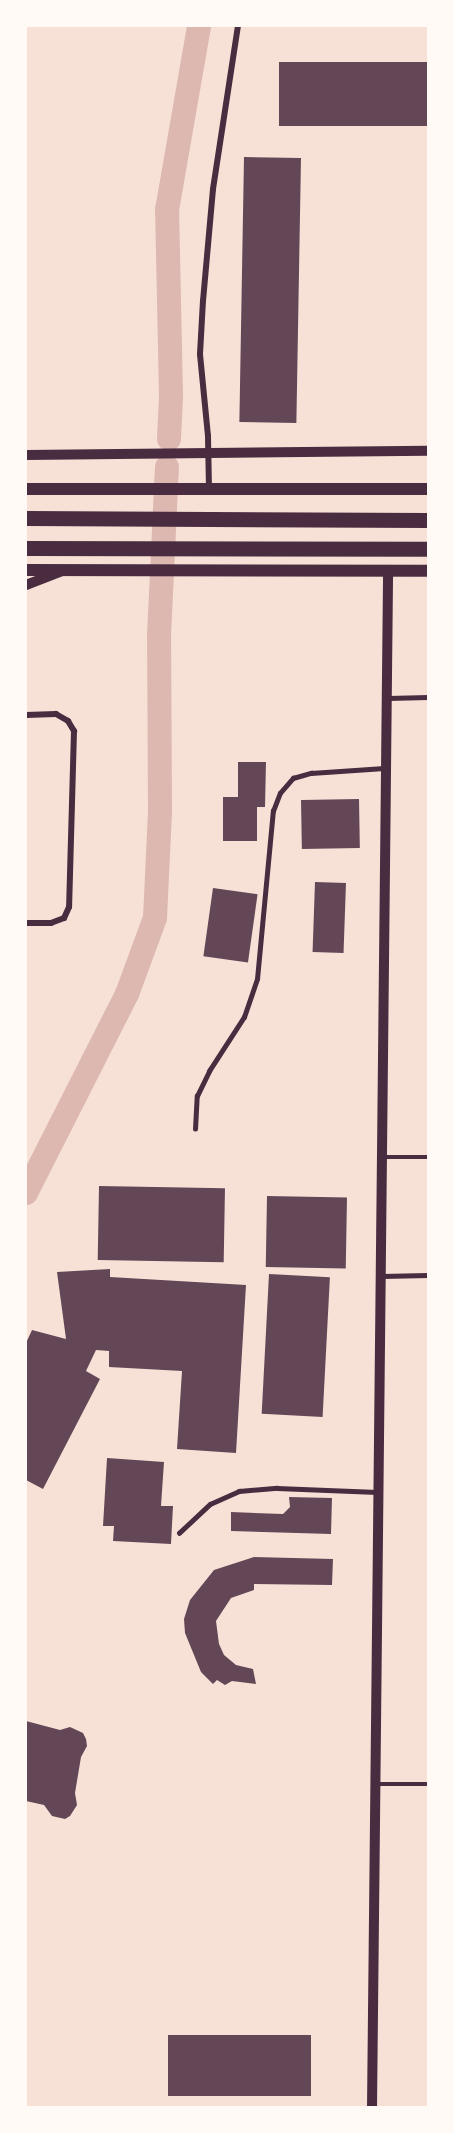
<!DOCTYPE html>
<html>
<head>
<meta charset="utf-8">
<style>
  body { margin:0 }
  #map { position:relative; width:454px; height:2133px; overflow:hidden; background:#f7e1d7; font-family:"Fira Sans",sans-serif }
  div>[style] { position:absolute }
  .canal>* { height:24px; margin:-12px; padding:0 12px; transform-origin:12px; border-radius:12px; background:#dcb8b0 }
  .building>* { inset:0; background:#644757; transform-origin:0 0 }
  .service>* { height:4.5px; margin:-2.25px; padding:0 2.25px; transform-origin:2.25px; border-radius:2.25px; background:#4a2c40 }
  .minor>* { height:6px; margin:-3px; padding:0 3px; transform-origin:3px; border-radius:3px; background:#4a2c40 }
  .tertiary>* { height:10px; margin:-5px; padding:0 5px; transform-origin:5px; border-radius:5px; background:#4a2c40 }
  .secondary>* { height:12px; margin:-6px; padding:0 6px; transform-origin:6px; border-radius:6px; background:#4a2c40 }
  .primary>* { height:15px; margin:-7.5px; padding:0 7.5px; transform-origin:7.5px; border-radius:7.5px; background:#4a2c40 }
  span { translate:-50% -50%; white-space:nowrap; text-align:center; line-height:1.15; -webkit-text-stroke:4.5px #fffaf5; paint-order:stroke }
  .frame { position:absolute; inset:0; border:27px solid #fffaf5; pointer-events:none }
</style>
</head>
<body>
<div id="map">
  <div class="canal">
    <i style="left:169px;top:439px;width:43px;rotate:-87.3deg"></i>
    <i style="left:171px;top:396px;width:186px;rotate:-91.2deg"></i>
    <i style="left:167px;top:210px;width:187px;rotate:-80.1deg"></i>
    <i style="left:26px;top:1193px;width:223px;rotate:-63.1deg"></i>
    <i style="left:127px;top:994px;width:81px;rotate:-69.8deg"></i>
    <i style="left:155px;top:918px;width:108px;rotate:-87.3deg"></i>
    <i style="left:160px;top:810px;width:174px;rotate:-90.3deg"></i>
    <i style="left:159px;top:636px;width:169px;rotate:-87.3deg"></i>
  </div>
  <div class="building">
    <i style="left:428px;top:62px;width:64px;height:149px;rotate:90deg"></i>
    <i style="left:244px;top:157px;width:57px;height:265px;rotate:1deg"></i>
    <i style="clip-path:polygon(238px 762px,266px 762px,265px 807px,257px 807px,257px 841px,223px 841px,223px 797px,238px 797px)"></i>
    <i style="left:359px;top:799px;width:49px;height:58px;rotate:89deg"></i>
    <i style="left:315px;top:882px;width:31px;height:70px;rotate:2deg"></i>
    <i style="left:213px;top:888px;width:45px;height:69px;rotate:8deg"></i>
    <i style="left:99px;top:1186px;width:126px;height:74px;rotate:1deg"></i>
    <i style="left:267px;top:1196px;width:80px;height:71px;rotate:1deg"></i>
    <i style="clip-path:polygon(110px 1269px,110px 1277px,246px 1285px,236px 1453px,177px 1449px,182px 1371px,109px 1367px,109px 1351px,96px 1350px,86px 1371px,100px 1379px,43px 1489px,26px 1480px,26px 1343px,32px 1330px,66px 1339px,57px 1272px)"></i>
    <i style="left:269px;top:1274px;width:61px;height:140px;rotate:3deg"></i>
    <i style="clip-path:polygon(107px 1458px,164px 1462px,161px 1506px,173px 1506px,171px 1544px,113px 1541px,114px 1526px,103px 1526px)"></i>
    <i style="clip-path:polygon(289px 1497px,332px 1498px,331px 1534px,231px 1531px,231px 1512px,283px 1514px,290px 1507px)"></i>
    <i style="clip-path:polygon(254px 1557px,333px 1559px,332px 1585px,254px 1584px,254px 1590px,231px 1598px,216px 1621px,219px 1644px,224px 1655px,236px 1665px,253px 1669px,256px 1684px,232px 1681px,225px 1685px,217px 1680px,213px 1684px,201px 1672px,185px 1633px,184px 1619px,190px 1600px,214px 1570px)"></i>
    <i style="clip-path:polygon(26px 1721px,60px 1730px,70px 1727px,83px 1733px,86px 1739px,87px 1746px,81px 1757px,75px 1793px,77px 1805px,70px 1816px,65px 1819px,52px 1816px,44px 1805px,26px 1801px)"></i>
    <i style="left:168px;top:2035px;width:143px;height:61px"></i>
  </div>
  <div class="service">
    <i style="left:388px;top:698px;width:40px;rotate:-1.4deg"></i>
    <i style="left:195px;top:1129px;width:33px;rotate:-87deg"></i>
    <i style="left:197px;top:1096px;width:28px;rotate:-64deg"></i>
    <i style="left:209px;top:1071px;width:64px;rotate:-57.1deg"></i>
    <i style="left:244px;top:1017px;width:40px;rotate:-71.1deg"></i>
    <i style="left:257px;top:979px;width:169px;rotate:-84.6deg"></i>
    <i style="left:273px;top:811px;width:19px;rotate:-69deg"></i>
    <i style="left:280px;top:793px;width:20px;rotate:-49deg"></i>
    <i style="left:293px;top:778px;width:19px;rotate:-16deg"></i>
    <i style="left:311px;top:773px;width:73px;rotate:-3.9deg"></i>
    <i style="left:383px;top:1157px;width:45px"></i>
    <i style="left:382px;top:1276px;width:46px;rotate:-1.2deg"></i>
    <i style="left:179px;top:1533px;width:42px;rotate:-43.1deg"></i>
    <i style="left:210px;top:1504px;width:32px;rotate:-24deg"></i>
    <i style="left:239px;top:1491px;width:38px;rotate:-5deg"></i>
    <i style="left:277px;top:1488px;width:100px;rotate:2.3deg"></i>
    <i style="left:376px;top:1784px;width:52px"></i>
  </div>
  <div class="minor">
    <i style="left:209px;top:489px;width:53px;rotate:-91.1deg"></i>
    <i style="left:208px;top:436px;width:82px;rotate:-95.6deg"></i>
    <i style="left:200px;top:354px;width:53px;rotate:-86.8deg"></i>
    <i style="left:203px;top:301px;width:112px;rotate:-84.9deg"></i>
    <i style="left:213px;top:189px;width:165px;rotate:-81.3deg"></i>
    <i style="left:26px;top:715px;width:30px;rotate:-2deg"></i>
    <i style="left:56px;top:714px;width:14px;rotate:30deg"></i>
    <i style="left:68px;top:721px;width:12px;rotate:59deg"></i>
    <i style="left:74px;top:731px;width:176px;rotate:91.6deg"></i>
    <i style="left:69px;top:907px;width:12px;rotate:114deg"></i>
    <i style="left:64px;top:918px;width:14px;rotate:159deg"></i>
    <i style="left:51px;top:923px;width:25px;rotate:180deg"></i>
  </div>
  <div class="tertiary">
    <i style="left:26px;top:455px;width:402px;rotate:-0.6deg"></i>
    <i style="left:26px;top:585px;width:40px;rotate:-21deg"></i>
    <i style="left:372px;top:2108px;width:1537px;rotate:-89.4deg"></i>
  </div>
  <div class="secondary">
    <i style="left:26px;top:489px;width:402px"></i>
    <i style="left:26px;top:570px;width:402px;rotate:0.1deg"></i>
  </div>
  <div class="primary">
    <i style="left:26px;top:518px;width:402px;rotate:0.3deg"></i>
    <i style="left:26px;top:548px;width:402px;rotate:0.1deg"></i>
  </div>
  <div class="frame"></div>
</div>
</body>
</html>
